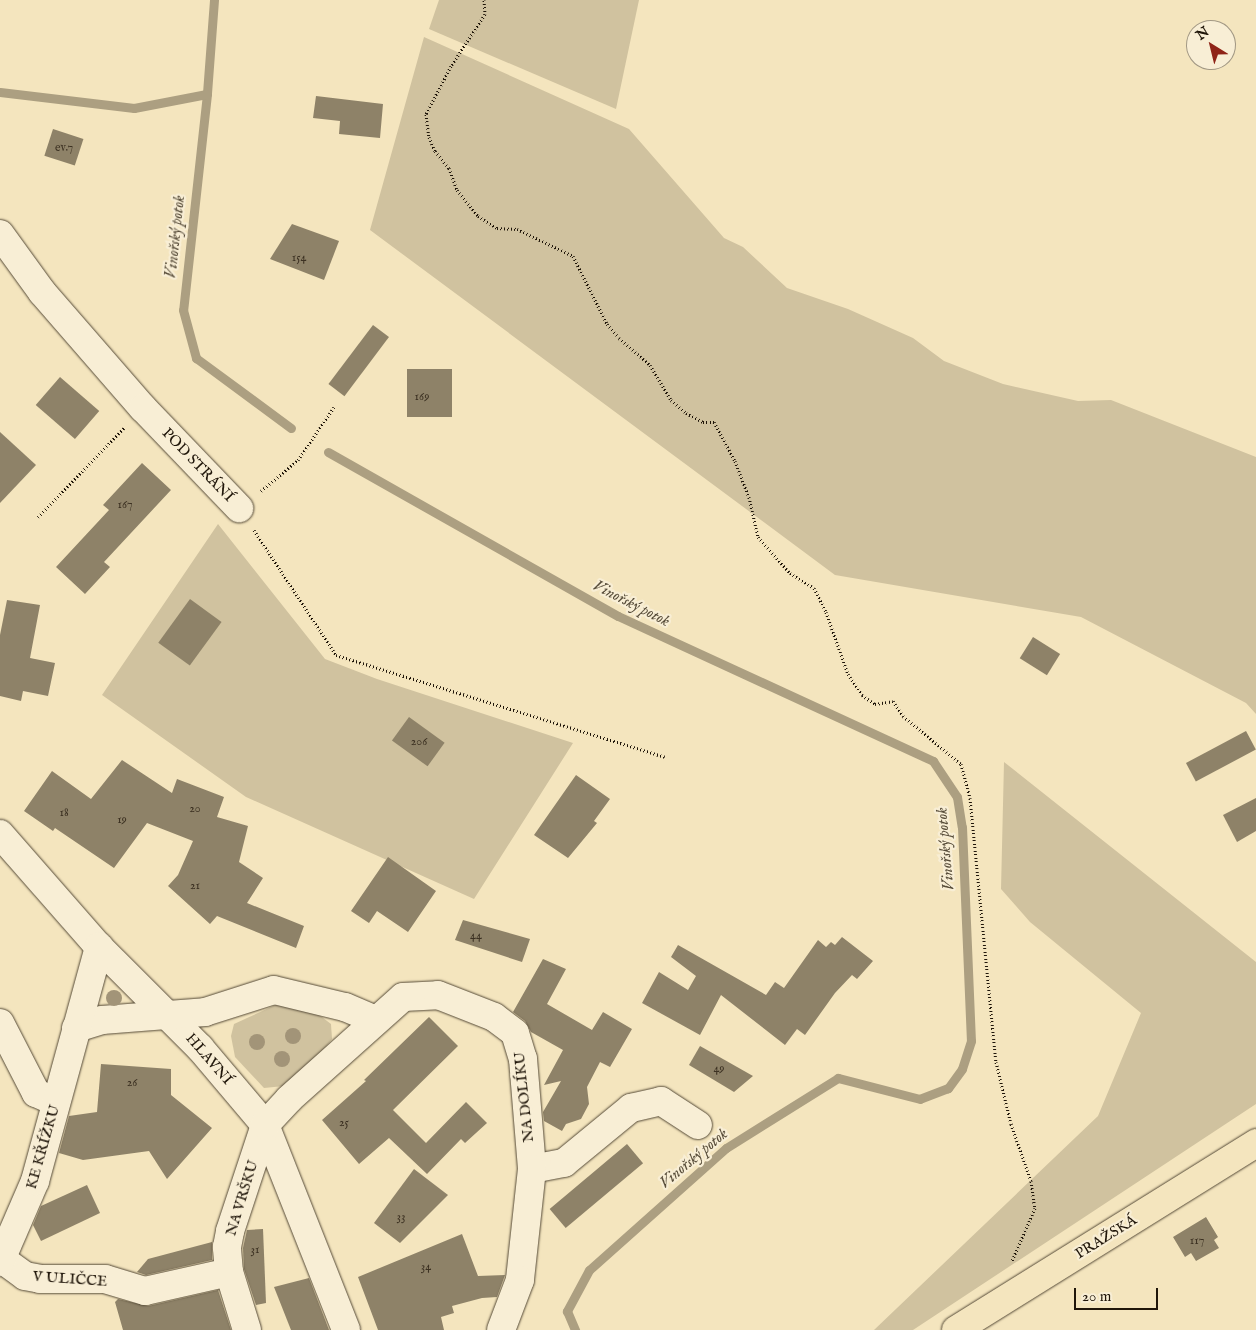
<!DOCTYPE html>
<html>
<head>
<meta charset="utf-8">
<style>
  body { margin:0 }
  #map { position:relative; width:1256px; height:1330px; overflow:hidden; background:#f4e5be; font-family:"IM FELL English",serif }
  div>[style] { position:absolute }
  .green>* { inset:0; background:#d0c29f }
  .stream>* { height:9px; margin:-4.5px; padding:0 4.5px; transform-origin:4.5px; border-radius:4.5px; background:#ac9f81 }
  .building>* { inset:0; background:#8e8268; transform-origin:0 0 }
  .path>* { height:3px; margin-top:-1.5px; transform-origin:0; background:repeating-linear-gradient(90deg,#20160a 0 1px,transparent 0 3.5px) }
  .roads { filter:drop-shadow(0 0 1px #554a37) drop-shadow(0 0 1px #554a37) }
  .minor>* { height:28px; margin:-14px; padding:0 14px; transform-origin:14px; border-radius:14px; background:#f8eed5 }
  .major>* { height:28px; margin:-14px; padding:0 14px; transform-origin:14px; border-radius:14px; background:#f4e5be }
  .trees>* { width:16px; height:16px; margin:-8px; border-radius:50%; background:#a29478 }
  span { translate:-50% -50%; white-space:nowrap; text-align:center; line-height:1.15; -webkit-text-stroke:4.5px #f8eed5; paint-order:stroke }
  .number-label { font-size:12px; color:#3c3122 }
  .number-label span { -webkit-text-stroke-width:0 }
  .street-label { font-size:15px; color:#20160a }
  .water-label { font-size:16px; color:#584d3a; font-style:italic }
  .north { position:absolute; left:1186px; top:20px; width:50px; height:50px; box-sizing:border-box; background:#f8eed5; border:1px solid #a29884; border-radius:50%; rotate:324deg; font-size:14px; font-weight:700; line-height:20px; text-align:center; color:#20160a }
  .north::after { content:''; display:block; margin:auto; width:18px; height:22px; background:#8f2418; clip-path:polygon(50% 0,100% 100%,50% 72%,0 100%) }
  .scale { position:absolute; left:1074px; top:1288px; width:84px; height:22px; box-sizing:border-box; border:2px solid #20160a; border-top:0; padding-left:6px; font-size:15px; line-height:18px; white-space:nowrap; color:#20160a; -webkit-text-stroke:4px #f8eed5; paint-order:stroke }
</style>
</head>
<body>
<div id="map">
  <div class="green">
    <i style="clip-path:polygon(439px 0,639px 0,616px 109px,429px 29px)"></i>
    <i style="clip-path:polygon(424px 37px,629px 129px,724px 238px,743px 247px,787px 288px,848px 309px,913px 338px,944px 361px,1003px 384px,1078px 401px,1111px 400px,1256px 457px,1256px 714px,1246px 703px,1081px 617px,835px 575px,370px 230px)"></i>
    <i style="clip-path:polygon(218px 524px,325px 659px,377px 679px,573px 743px,474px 899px,246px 797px,102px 695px)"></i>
    <i style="clip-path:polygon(1004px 762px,1256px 962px,1256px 1104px,913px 1330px,874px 1330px,1098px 1116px,1141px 1013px,1030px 922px,1001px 889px)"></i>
    <i style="clip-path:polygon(282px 1002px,314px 1011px,331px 1024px,332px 1039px,309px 1068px,284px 1086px,264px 1088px,235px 1057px,231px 1036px,234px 1024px)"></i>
  </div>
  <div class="stream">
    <i style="left:214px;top:0;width:94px;rotate:94.3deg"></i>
    <i style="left:207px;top:94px;width:217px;rotate:96.3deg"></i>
    <i style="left:183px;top:310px;width:50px;rotate:74.8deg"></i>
    <i style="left:196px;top:358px;width:118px;rotate:36.4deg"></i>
    <i style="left:0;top:92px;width:135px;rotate:6.8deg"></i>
    <i style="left:134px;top:108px;width:74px;rotate:-10.9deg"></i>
    <i style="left:328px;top:452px;width:333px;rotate:29.5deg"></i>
    <i style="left:618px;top:616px;width:347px;rotate:24.7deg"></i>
    <i style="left:933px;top:761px;width:43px;rotate:56.3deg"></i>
    <i style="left:957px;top:797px;width:30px;rotate:81deg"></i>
    <i style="left:962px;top:827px;width:214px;rotate:87.6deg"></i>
    <i style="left:971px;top:1041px;width:29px;rotate:108deg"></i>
    <i style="left:962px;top:1069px;width:24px;rotate:126deg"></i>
    <i style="left:948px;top:1088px;width:30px;rotate:159deg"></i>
    <i style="left:920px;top:1099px;width:85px;rotate:-165.6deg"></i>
    <i style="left:838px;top:1078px;width:132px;rotate:148deg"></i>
    <i style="left:726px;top:1148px;width:183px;rotate:138.3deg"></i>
    <i style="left:589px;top:1270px;width:47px;rotate:118.2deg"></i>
    <i style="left:567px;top:1311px;width:21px;rotate:67deg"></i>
  </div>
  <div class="building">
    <i style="clip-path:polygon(316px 96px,383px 104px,380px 138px,339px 134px,340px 121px,313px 118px)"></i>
    <i style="left:53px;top:129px;width:32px;height:28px;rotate:18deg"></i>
    <i style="clip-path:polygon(292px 224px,339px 241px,324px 280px,270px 259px)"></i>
    <i style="left:373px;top:325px;width:20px;height:74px;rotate:37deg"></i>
    <i style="left:407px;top:369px;width:45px;height:48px"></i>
    <i style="left:60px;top:377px;width:52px;height:37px;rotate:41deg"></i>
    <i style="clip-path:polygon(0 432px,36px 465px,0 503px)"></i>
    <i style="clip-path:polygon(142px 463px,171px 490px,104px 562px,110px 567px,85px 594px,56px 567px,109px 510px,103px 505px)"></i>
    <i style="left:190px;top:599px;width:39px;height:54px;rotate:36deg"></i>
    <i style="clip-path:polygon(7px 600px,40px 605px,30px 658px,55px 663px,48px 696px,23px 691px,21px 701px,0 696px,0 635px)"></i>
    <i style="left:1033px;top:637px;width:32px;height:25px;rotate:32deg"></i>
    <i style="left:409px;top:717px;width:44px;height:29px;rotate:36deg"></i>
    <i style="left:1246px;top:731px;width:21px;height:68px;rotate:62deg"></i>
    <i style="clip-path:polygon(122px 760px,172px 793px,177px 779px,224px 797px,217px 817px,248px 826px,239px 862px,263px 878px,247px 903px,304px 926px,296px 948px,217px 916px,210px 924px,168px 886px,178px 875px,193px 841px,147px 823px,114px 868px,55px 828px,53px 831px,24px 811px,52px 771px,91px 799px)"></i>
    <i style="clip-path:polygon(576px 775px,610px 799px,594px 821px,597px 823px,568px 858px,534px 835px)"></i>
    <i style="clip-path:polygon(1256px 798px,1256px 831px,1237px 842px,1223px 815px)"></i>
    <i style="clip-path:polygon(388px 857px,436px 891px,408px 932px,377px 911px,369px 923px,351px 911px)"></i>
    <i style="clip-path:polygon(463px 920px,530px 939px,522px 962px,455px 940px)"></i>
    <i style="clip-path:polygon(842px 937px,873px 961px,857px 979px,852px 975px,835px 993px,805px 1035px,797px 1029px,785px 1045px,721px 995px,700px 1035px,642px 1003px,659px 972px,688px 990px,696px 976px,671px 957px,678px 945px,766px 995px,775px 982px,784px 988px,818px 940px,826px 947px,831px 942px,835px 945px)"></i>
    <i style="clip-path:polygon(543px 959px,566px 969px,547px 1004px,592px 1030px,603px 1012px,632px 1029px,610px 1067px,600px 1062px,587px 1087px,589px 1104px,581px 1119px,566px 1124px,562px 1131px,544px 1121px,543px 1112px,561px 1081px,544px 1085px,563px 1050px,531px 1032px,525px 1021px,513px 1012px)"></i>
    <i style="clip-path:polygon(429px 1017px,458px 1046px,393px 1110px,426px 1143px,466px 1102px,487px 1123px,465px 1143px,461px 1139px,427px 1174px,389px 1138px,359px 1164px,322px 1120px,366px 1081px,364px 1080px)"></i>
    <i style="clip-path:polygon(700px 1046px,753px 1076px,734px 1092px,689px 1065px)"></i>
    <i style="clip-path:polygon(101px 1064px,171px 1069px,171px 1095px,212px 1128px,167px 1179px,149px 1151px,83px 1160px,59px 1153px,69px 1116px,97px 1112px)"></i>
    <i style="left:627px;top:1144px;width:25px;height:101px;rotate:50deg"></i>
    <i style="clip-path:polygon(414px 1169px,448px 1195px,400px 1243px,374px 1223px)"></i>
    <i style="clip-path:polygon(87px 1185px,100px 1213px,41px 1241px,33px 1225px,41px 1206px)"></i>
    <i style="clip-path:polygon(1206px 1217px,1218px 1237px,1214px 1240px,1219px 1248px,1196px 1261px,1191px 1253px,1185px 1257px,1173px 1237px)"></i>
    <i style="clip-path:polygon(263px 1229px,266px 1303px,256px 1305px,244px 1269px,243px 1248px,247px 1230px)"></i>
    <i style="clip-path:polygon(462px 1234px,478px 1276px,505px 1275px,497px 1297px,482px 1298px,452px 1306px,454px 1313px,441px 1317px,444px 1330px,378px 1330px,358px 1277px)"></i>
    <i style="clip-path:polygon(212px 1242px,212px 1260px,146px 1275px,137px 1272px,148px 1259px)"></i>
    <i style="clip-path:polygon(309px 1278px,329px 1330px,291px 1330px,274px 1287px)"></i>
    <i style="clip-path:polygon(218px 1290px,231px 1330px,123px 1330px,115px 1302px,118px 1299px,148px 1306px)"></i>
  </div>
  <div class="path">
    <i style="left:484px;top:0;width:14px;rotate:86deg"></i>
    <i style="left:485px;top:14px;width:62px;rotate:123.2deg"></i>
    <i style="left:451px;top:66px;width:54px;rotate:117.5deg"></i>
    <i style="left:426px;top:114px;width:23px;rotate:83deg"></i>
    <i style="left:429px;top:137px;width:15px;rotate:67deg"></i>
    <i style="left:435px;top:151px;width:22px;rotate:51deg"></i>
    <i style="left:449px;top:168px;width:23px;rotate:70deg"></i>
    <i style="left:457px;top:190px;width:33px;rotate:51deg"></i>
    <i style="left:478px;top:216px;width:22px;rotate:32deg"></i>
    <i style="left:497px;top:228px;width:20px;rotate:3deg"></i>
    <i style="left:517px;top:229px;width:62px;rotate:25.7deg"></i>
    <i style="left:573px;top:256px;width:76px;rotate:63.4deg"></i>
    <i style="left:607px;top:324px;width:18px;rotate:49deg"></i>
    <i style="left:619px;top:338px;width:41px;rotate:41.1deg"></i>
    <i style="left:650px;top:365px;width:41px;rotate:59deg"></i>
    <i style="left:671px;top:400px;width:20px;rotate:41deg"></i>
    <i style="left:686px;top:413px;width:19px;rotate:28deg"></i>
    <i style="left:703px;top:422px;width:11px"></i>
    <i style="left:714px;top:422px;width:44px;rotate:61.7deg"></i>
    <i style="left:735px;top:461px;width:39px;rotate:69deg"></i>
    <i style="left:749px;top:497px;width:41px;rotate:77.3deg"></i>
    <i style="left:758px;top:537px;width:48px;rotate:48.4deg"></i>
    <i style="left:790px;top:573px;width:28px;rotate:32deg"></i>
    <i style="left:814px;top:588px;width:27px;rotate:63deg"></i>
    <i style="left:826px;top:612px;width:66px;rotate:70.5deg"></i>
    <i style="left:848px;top:674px;width:25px;rotate:56deg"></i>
    <i style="left:862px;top:695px;width:16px;rotate:35deg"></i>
    <i style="left:875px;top:704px;width:18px;rotate:-9deg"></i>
    <i style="left:893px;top:701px;width:18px;rotate:56deg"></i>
    <i style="left:903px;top:716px;width:75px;rotate:39.6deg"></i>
    <i style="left:961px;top:764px;width:35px;rotate:75deg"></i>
    <i style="left:970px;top:798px;width:265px;rotate:84.4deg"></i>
    <i style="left:996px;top:1062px;width:64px;rotate:76.4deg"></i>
    <i style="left:1011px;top:1124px;width:60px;rotate:70.7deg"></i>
    <i style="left:1031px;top:1181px;width:27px;rotate:82deg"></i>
    <i style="left:1035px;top:1208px;width:58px;rotate:113.5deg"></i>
    <i style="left:261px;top:491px;width:48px;rotate:-40deg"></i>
    <i style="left:298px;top:460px;width:64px;rotate:-55.8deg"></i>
    <i style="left:38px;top:517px;width:124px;rotate:-46deg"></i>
    <i style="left:254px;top:530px;width:149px;rotate:56.7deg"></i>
    <i style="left:336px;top:655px;width:344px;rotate:17.2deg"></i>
  </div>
  <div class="roads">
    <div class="minor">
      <i style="left:0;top:234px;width:72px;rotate:54.1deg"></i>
      <i style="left:42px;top:292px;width:154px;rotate:49deg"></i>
      <i style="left:143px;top:408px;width:139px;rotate:46.2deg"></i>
      <i style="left:0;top:834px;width:150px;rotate:48.8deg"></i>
      <i style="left:99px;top:947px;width:143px;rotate:45deg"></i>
      <i style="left:200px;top:1048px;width:101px;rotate:49.8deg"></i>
      <i style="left:265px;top:1125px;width:220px;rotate:68.4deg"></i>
      <i style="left:0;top:1023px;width:79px;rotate:62.8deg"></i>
      <i style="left:36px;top:1093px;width:22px;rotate:24deg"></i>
      <i style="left:76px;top:1028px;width:27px;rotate:-17deg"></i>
      <i style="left:102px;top:1020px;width:103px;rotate:-4.4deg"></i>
      <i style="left:205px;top:1012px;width:72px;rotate:-17.7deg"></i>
      <i style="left:274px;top:990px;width:73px;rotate:13.5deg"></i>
      <i style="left:345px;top:1007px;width:33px;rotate:23deg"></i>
      <i style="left:532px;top:1169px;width:33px;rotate:-11deg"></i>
      <i style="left:564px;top:1163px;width:87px;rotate:-39.4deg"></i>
      <i style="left:631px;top:1108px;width:31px;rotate:-13deg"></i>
      <i style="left:661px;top:1101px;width:44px;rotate:33deg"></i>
      <i style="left:3px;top:1260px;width:27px;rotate:36deg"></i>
      <i style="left:25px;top:1276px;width:15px;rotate:11deg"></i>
      <i style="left:40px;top:1279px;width:65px"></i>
      <i style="left:105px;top:1279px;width:42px;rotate:16.7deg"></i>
      <i style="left:145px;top:1291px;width:86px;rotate:-12.7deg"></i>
      <i style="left:0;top:1262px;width:88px;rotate:-66.6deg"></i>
      <i style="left:35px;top:1181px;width:243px;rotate:-74.7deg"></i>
      <i style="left:247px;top:1330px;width:61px;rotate:-107.2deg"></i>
      <i style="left:229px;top:1272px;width:25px;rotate:-95deg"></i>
      <i style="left:227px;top:1247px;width:16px;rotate:-79deg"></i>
      <i style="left:230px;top:1231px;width:112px;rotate:-71.7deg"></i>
      <i style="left:265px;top:1125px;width:35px;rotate:-47deg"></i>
      <i style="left:289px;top:1099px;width:153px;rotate:-41.8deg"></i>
      <i style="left:403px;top:997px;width:35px;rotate:-3deg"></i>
      <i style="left:438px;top:995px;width:60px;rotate:21.4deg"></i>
      <i style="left:494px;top:1017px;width:26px;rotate:37deg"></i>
      <i style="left:515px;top:1033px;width:27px;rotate:73deg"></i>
      <i style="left:523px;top:1059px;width:110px;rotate:85.3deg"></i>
      <i style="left:532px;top:1169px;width:112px;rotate:96.2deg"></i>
      <i style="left:520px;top:1280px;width:53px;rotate:110.8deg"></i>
    </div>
    <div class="major">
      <i style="left:956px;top:1330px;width:354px;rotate:-31.9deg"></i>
    </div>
  </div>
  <div class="trees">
    <i style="left:114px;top:998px"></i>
    <i style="left:293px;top:1036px"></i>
    <i style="left:257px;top:1042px"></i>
    <i style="left:282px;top:1059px"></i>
  </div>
  <div class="number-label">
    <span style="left:64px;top:148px">ev.7</span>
    <span style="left:299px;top:258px">154</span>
    <span style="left:422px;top:397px">169</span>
    <span style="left:125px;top:505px">167</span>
    <span style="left:419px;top:742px">206</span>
    <span style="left:195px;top:809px">20</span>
    <span style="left:64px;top:813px">18</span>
    <span style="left:122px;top:820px">19</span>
    <span style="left:195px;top:886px">21</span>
    <span style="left:476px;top:936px">44</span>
    <span style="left:719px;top:1069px">49</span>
    <span style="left:132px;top:1083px">26</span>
    <span style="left:344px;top:1123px">25</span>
    <span style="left:401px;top:1217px">33</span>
    <span style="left:1197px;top:1241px">117</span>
    <span style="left:255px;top:1250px">31</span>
    <span style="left:426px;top:1267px">34</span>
  </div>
  <div class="street-label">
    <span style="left:198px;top:465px;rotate:46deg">POD STRÁNÍ</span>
    <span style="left:209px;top:1059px;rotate:49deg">HLAVNÍ</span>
    <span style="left:524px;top:1097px;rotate:-96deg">NA DOLÍKU</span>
    <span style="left:43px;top:1147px;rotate:-74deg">KE KŘÍŽKU</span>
    <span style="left:242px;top:1198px;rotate:-73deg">NA VRŠKU</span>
    <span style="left:1106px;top:1237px;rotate:-32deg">PRAŽSKÁ</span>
    <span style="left:70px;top:1279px;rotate:4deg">V ULIČCE</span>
  </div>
  <div class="water-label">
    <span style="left:176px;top:237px;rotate:-84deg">Vinořský potok</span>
    <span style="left:631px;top:604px;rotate:27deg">Vinořský potok</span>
    <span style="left:946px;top:849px;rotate:-95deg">Vinořský potok</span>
    <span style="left:694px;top:1159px;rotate:-40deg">Vinořský potok</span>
  </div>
  <div class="north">N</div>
  <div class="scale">20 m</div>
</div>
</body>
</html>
